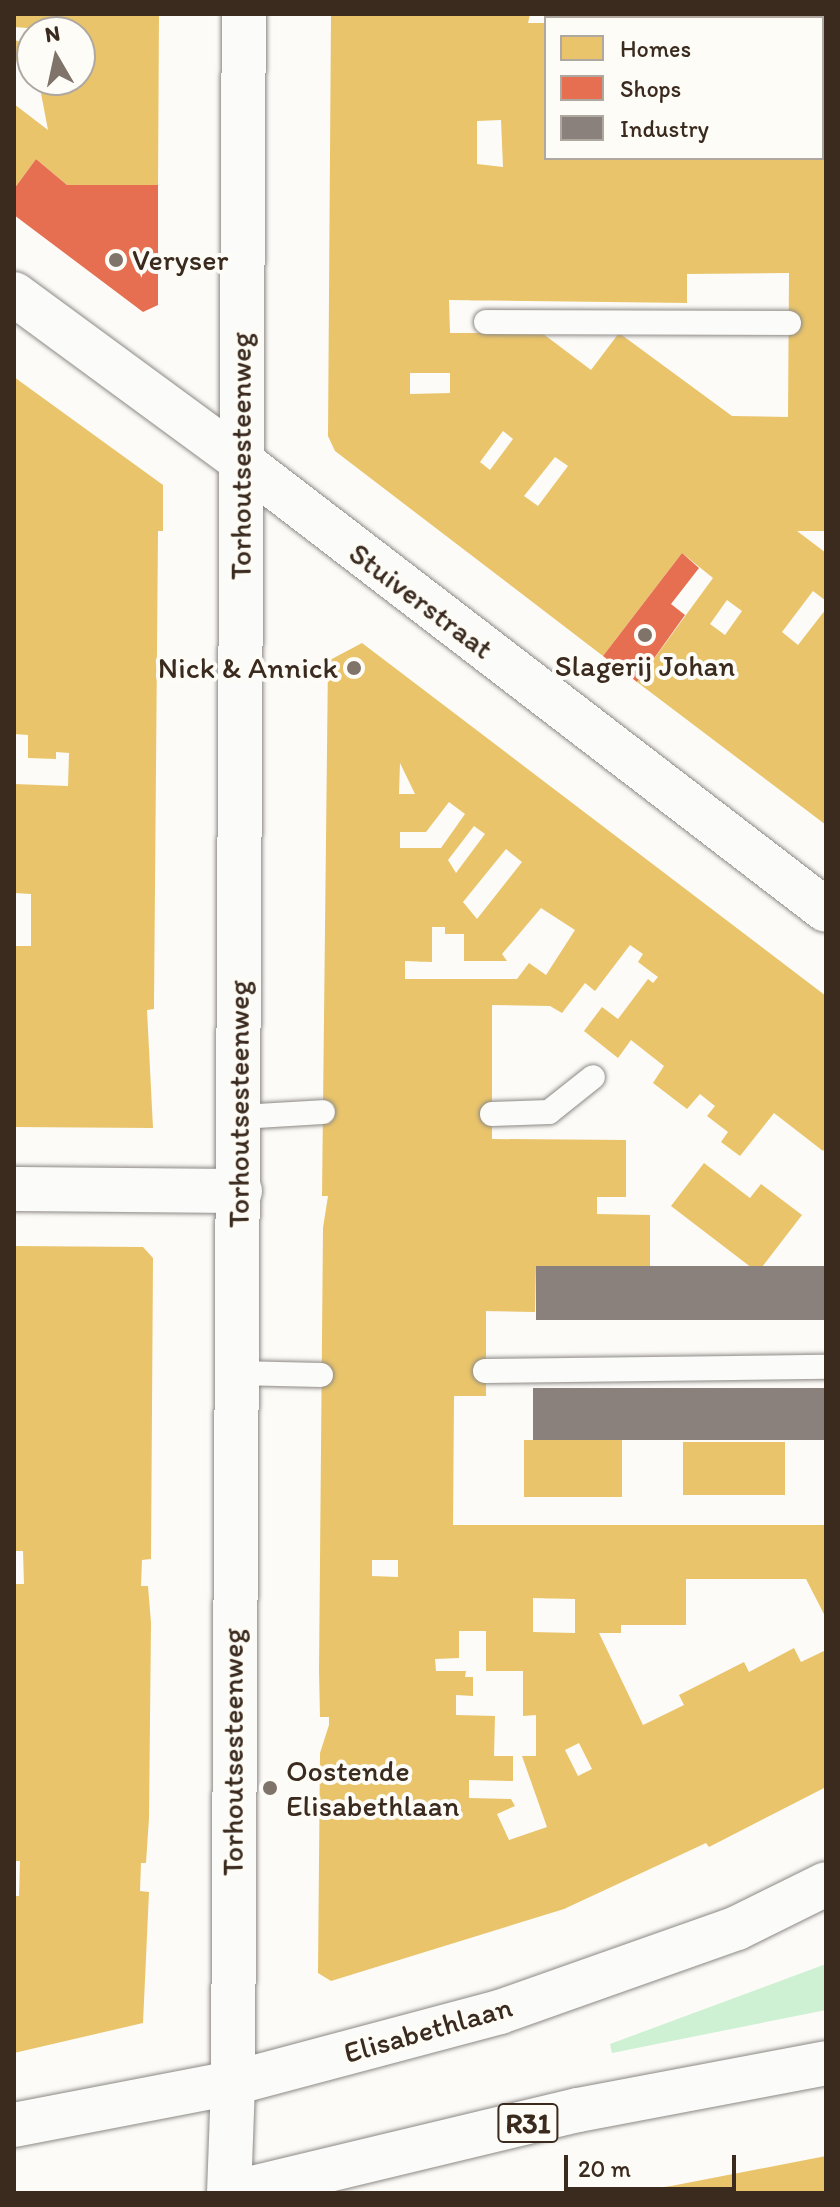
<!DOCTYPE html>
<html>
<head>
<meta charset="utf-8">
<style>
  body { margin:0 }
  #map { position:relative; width:840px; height:2207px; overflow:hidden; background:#fcfbf8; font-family:Itim,sans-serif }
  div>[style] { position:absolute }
  .green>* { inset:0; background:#cdf1d2 }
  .homes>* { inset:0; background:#e9c46a; transform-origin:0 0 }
  .shops>* { inset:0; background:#e76f51 }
  .industry>* { inset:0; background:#8a817c; transform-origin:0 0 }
  .roads { filter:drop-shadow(0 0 2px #8d8985) drop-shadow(0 0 2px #8d8985) }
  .lane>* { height:24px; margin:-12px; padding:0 12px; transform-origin:12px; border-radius:12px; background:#fbfbf9 }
  .street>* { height:44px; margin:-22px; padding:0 22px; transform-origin:22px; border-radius:22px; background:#fbfbf9 }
  .secondary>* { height:44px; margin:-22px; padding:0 22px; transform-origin:22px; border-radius:22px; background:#fbfbf9 }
  .primary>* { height:44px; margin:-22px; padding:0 22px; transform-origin:22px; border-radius:22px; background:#fbfbf9 }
  .dots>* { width:22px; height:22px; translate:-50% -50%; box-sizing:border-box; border:4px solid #fdfcf7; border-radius:50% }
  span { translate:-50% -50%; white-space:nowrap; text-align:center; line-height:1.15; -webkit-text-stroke:8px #fdfcf7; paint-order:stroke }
  .shield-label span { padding:2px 6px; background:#fdfcf7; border:2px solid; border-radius:6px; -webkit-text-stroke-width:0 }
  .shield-label { font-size:28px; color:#3b2a1e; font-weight:700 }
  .poi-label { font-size:30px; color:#3b2a1e }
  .left { translate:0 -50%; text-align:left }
  .right { translate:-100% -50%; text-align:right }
  .street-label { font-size:30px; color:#3b2a1e }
  .frame { position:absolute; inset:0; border:16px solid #3b2a1e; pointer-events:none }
  .legend { position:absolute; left:544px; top:16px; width:280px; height:144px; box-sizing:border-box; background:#fdfcf7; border:2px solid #afa8a0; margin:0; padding:10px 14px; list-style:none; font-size:24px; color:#3b2a1e }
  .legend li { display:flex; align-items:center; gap:16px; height:40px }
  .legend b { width:40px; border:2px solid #afa8a0 }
  .north { position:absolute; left:16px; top:16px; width:80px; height:80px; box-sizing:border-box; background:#fdfcf7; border:2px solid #afa8a0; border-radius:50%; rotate:351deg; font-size:22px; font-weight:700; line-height:32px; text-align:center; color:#3b2a1e }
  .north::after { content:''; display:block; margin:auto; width:28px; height:36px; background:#7f736a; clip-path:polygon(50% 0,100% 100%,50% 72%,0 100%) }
  .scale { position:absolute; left:564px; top:2155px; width:172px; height:36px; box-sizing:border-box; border:4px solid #3b2a1e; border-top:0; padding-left:10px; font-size:24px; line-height:28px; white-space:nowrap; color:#3b2a1e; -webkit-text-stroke:6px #fdfcf7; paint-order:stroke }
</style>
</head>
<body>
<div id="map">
  <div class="green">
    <i style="clip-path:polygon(826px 1964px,826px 2010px,612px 2053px,610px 2044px)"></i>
  </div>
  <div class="homes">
    <i style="clip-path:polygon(14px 14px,159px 14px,158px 185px,67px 185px,36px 159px,14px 189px,14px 104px,48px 130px,40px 88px,67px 87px,67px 80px,80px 80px,80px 32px,14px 27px)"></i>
    <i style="clip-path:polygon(evenodd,331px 14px,530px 14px,528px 23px,546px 23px,546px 158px,822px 158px,826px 148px,826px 531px,797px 531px,826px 553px,826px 601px,813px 591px,782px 632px,798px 645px,826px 609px,826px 825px,637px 682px,713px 578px,682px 553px,603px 656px,335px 451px,328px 436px,331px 14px,501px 120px,503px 167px,477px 164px,477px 121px,501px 120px,331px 14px,789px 273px,788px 417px,732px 416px,619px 333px,591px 370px,542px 333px,450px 333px,449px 300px,687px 303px,687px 274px,789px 273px,331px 14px,410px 373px,450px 373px,450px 393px,410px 394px,410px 373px,331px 14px,503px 431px,513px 439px,490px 470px,480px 462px,503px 431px,331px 14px,555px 457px,568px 466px,538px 506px,524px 496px,555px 457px,331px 14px,727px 600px,742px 611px,725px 635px,710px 624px,727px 600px)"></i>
    <i style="clip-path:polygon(14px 40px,32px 45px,32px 72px,22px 53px,14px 64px)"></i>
    <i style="clip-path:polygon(14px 377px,163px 485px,163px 531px,158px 531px,154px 1004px,154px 1009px,147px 1010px,153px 1128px,14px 1127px,14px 946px,31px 946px,31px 894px,14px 893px,14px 784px,68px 786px,69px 753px,56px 752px,56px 759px,28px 758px,28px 735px,14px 734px)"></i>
    <i style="clip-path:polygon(evenodd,362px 643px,826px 996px,826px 1146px,823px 1151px,774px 1113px,740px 1156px,721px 1142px,728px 1132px,707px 1116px,715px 1106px,700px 1094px,687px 1109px,653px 1083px,664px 1066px,631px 1040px,618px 1058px,584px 1031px,602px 1007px,618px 1019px,648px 979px,653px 983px,658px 977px,638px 962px,643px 954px,630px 945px,595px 991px,585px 983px,562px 1013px,550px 1006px,492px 1005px,492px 1139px,626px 1140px,626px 1197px,597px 1197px,597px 1214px,650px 1215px,650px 1267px,536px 1266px,535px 1312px,486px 1311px,486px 1396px,454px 1396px,453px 1525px,826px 1525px,826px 1618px,806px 1579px,686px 1579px,686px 1625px,621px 1625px,621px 1633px,599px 1633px,643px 1725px,684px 1705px,679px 1695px,744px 1662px,749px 1672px,794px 1648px,801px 1662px,826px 1650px,826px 1787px,709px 1847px,706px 1843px,564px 1909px,331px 1981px,318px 1973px,320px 1753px,329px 1725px,329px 1717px,320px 1717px,319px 1671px,323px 1228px,328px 1196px,322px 1196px,328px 661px,362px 643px,400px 763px,415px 794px,399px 794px,400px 763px,362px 643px,449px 802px,465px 814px,441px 848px,400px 848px,400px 832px,426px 832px,449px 802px,362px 643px,474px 826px,485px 834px,456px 873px,448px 860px,474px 826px,362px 643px,506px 849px,522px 862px,477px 919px,463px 902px,506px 849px,362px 643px,541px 908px,575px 930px,546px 975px,529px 963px,517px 979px,405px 979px,405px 961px,432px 962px,432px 927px,445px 927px,445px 934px,464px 934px,464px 961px,507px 961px,502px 954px,541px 908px,362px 643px,372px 1560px,398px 1560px,398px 1577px,372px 1576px,372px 1560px,362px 643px,533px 1598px,575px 1599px,575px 1633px,533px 1632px,533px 1598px,362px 643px,459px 1631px,486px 1631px,486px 1671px,523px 1671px,523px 1716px,536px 1715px,536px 1756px,522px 1756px,547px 1827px,509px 1840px,497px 1814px,515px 1806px,511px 1799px,469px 1798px,469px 1780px,513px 1781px,513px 1756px,494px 1756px,495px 1716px,456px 1715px,456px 1695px,473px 1696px,473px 1677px,465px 1677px,466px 1671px,436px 1671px,435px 1659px,459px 1658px,459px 1631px,362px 643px,579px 1743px,592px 1769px,578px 1776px,565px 1750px,579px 1743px)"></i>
    <i style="clip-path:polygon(704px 1163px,750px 1198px,761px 1184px,802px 1215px,762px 1267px,752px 1268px,671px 1206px)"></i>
    <i style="clip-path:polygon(14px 1246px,143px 1247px,153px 1258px,151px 1559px,142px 1560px,141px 1586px,148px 1586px,151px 1623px,149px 1818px,146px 1863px,141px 1863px,140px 1891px,149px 1892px,143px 2023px,14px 2053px,14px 1896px,19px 1896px,20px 1861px,14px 1861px,14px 1584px,24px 1584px,23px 1551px,14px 1551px)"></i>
    <i style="left:524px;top:1440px;width:98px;height:57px"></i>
    <i style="left:785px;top:1442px;width:53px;height:102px;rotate:90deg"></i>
    <i style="clip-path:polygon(826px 2156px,826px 2193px,621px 2193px,671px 2186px)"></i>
  </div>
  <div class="shops">
    <i style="clip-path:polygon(36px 159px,67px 185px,158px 185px,158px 305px,143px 312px,14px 215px,14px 189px)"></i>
    <i style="clip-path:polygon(682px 553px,699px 568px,671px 604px,685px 615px,637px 682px,603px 656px)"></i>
  </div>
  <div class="industry">
    <i style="left:536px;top:1266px;width:290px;height:54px"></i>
    <i style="left:533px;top:1388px;width:293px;height:52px"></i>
  </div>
  <div class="roads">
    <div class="lane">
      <i style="left:486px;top:322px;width:303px;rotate:0.2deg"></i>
      <i style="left:492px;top:1114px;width:57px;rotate:-2deg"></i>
      <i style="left:549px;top:1112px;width:56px;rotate:-38.5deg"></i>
      <i style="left:240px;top:1117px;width:83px;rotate:-3.4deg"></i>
      <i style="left:485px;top:1371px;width:341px;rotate:-0.7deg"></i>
      <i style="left:236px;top:1373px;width:85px;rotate:1.3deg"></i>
    </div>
    <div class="street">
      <i style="left:14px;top:294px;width:282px;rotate:36.3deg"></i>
      <i style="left:241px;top:461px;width:737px;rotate:37.51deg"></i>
      <i style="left:14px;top:1189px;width:226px;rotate:0.5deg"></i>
    </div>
    <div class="secondary">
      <i style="left:233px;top:2083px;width:2069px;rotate:-89.7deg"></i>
    </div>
    <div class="primary">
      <i style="left:14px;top:2125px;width:223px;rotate:-10.9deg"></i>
      <i style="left:233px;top:2083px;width:276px;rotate:-14.9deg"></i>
      <i style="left:500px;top:2012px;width:251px;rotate:-19.5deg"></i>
      <i style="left:737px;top:1928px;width:99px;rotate:-26.3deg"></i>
      <i style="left:229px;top:2193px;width:110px;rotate:-87.9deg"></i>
      <i style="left:232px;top:2193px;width:356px;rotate:-13.5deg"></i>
      <i style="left:578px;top:2110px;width:252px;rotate:-10.7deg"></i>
    </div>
  </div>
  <div class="dots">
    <i style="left:116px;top:260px;background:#7f736a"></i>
    <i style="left:645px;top:635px;background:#7f736a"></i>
    <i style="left:354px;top:668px;background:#7f736a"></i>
    <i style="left:270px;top:1788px;background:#7f736a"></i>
  </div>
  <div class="shield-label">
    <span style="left:528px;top:2123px">R31</span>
  </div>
  <div class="poi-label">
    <span class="left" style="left:132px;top:260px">Veryser</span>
    <span style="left:645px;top:666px">Slagerij Johan</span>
    <span class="right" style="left:338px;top:668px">Nick &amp; Annick</span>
    <span class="left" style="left:286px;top:1788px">Oostende<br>Elisabethlaan</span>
  </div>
  <div class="street-label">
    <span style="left:241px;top:456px;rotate:-90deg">Torhoutsesteenweg</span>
    <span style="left:421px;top:601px;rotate:37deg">Stuiverstraat</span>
    <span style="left:239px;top:1104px;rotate:-90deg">Torhoutsesteenweg</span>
    <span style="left:233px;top:1752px;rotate:-90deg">Torhoutsesteenweg</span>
    <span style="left:428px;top:2030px;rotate:-16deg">Elisabethlaan</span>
  </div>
  <div class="frame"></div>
  <ul class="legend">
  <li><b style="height:22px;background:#e9c46a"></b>Homes</li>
  <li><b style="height:22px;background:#e76f51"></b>Shops</li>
  <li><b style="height:22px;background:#8a817c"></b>Industry</li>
  </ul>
  <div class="north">N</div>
  <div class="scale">20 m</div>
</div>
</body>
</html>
